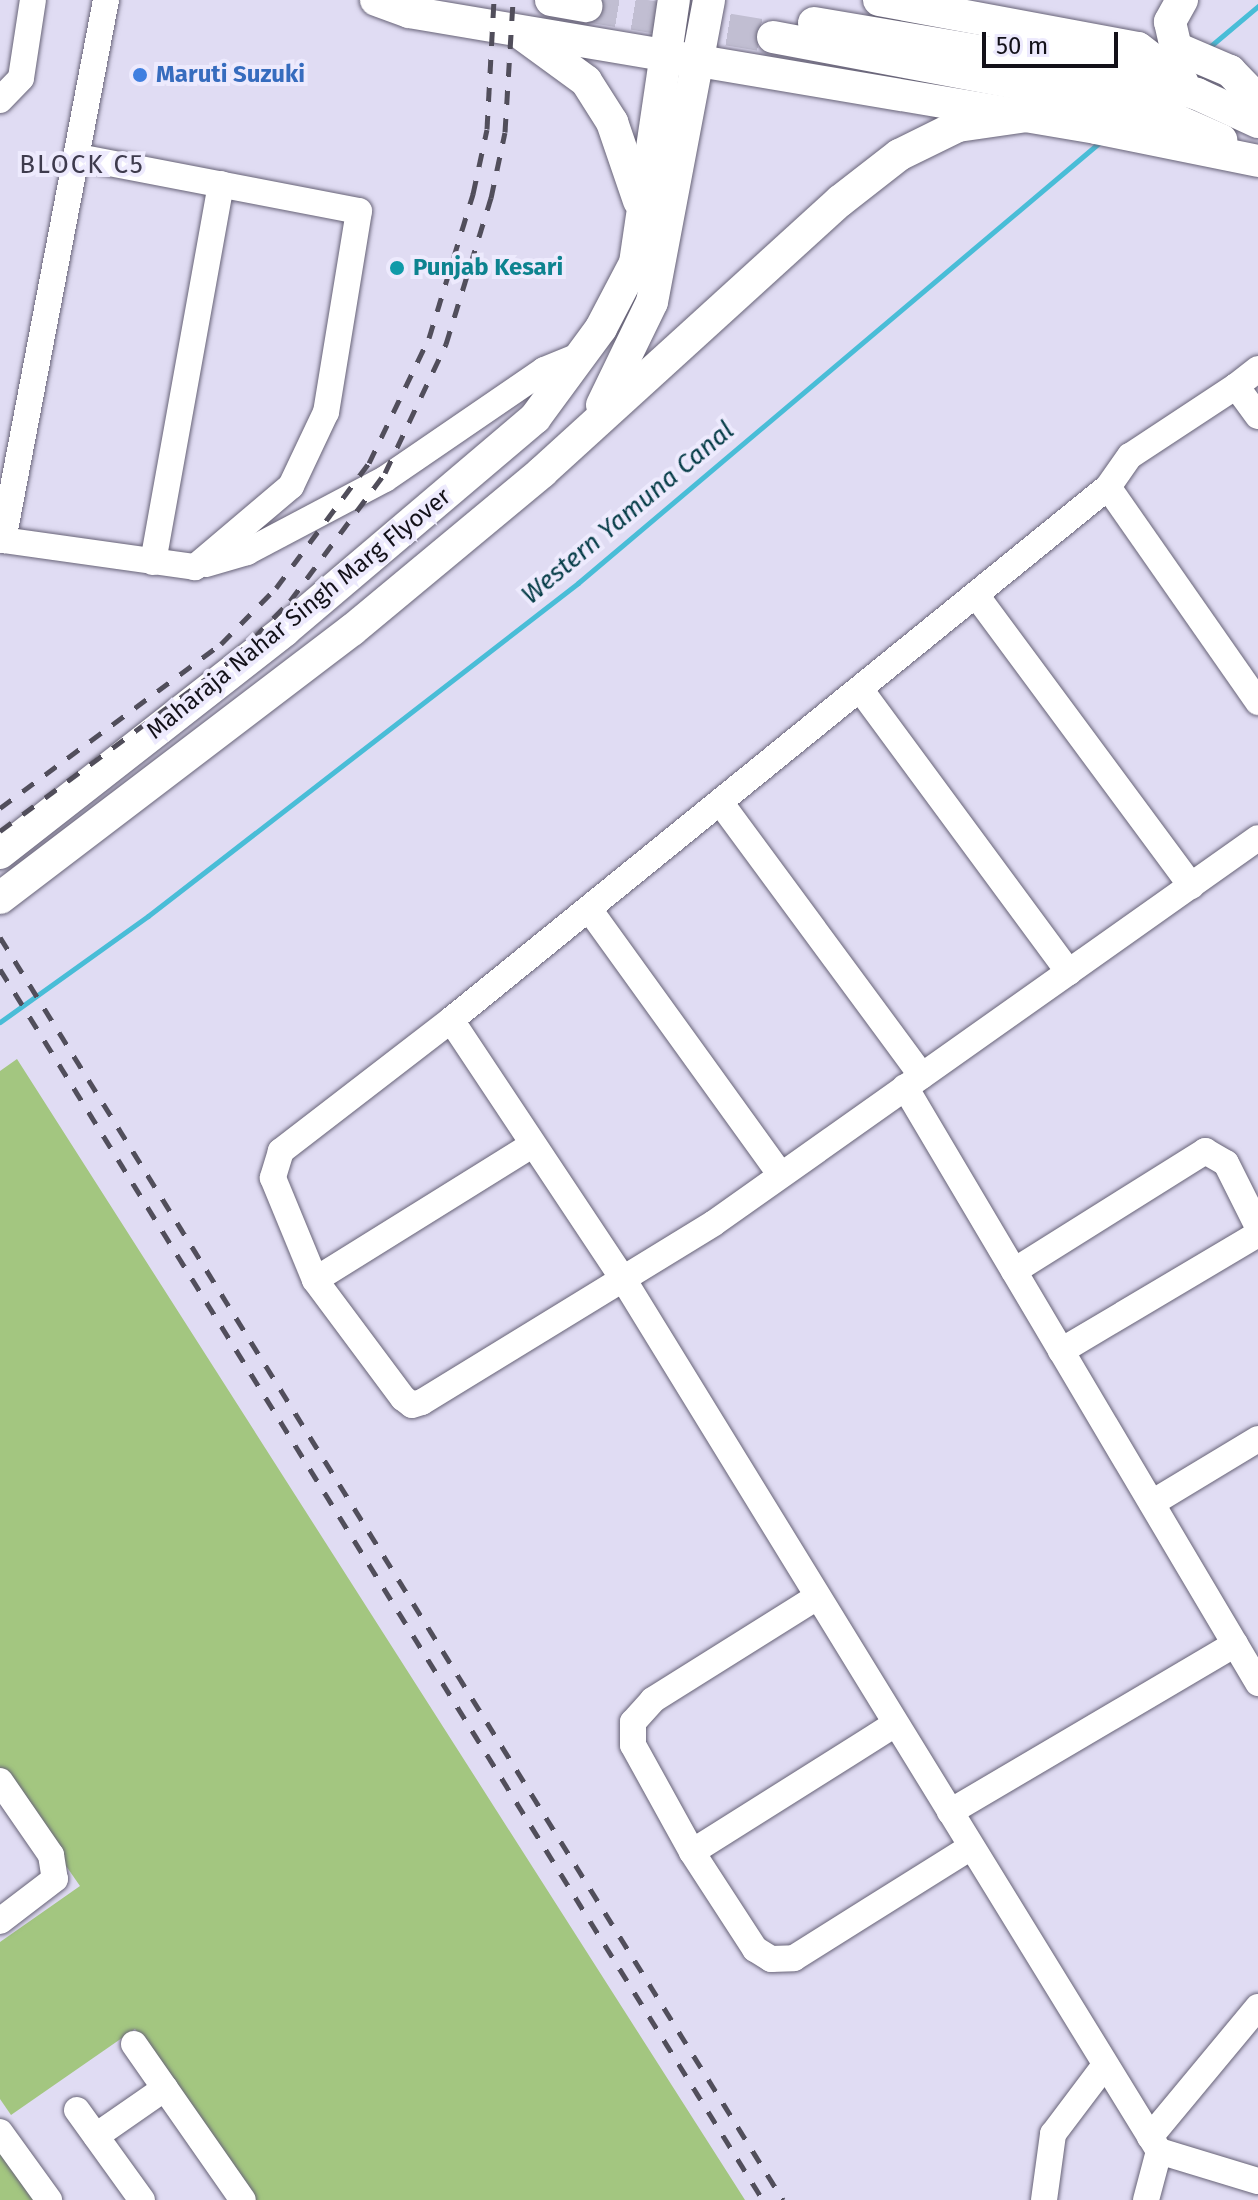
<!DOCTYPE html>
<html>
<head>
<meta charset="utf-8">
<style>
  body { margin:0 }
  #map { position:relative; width:1258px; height:2200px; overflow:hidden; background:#e0dcf3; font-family:"Fira Sans",sans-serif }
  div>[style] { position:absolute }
  .green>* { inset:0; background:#a3c680 }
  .stream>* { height:5px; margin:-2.5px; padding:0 2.5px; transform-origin:2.5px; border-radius:2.5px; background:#49bdd7 }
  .major-tunnel>* { height:32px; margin-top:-16px; transform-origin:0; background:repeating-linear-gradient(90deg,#c1bed2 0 32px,transparent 0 48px) }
  .roads { filter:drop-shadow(0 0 2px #676377) drop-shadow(0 0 2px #676377) }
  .minor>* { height:26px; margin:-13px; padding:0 13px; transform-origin:13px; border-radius:13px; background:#fff }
  .major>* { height:32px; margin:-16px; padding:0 16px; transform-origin:16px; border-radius:16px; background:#fff }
  .rail>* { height:5px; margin-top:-2.5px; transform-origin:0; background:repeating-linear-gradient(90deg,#514e5b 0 14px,transparent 0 28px) }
  .dots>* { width:22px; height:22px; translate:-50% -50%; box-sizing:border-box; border:4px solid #edeafd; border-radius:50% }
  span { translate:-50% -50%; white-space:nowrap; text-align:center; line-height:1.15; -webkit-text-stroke:8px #edeafd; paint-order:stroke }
  .shop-label { font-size:24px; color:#366cbe; font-weight:700 }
  .left { translate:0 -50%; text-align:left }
  .culture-label { font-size:24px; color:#0d838f; font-weight:700 }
  .street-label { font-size:24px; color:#131119 }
  .neighbourhood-label { font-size:26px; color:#3e3b4d; letter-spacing:2px }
  .water-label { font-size:26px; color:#053c47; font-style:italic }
  .scale { position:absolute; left:982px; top:32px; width:136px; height:36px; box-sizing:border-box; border:4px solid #131119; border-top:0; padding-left:10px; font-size:24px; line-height:28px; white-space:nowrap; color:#131119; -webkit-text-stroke:6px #edeafd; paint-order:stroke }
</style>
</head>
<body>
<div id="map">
  <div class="green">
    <i style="clip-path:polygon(17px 1059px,745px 2200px,255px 2200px,135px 2029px,11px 2115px,0 2099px,0 1942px,80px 1886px,0 1771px,0 1071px)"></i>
    <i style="clip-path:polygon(0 2145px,38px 2200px,0 2200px)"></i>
  </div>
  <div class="stream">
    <i style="left:1207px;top:49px;width:67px;rotate:-40.1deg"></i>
    <i style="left:0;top:1022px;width:182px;rotate:-35.6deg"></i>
    <i style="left:148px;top:916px;width:544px;rotate:-37.75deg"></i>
    <i style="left:578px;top:583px;width:683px;rotate:-40.19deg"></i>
  </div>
  <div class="major-tunnel">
    <i style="left:586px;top:6px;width:190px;rotate:9.4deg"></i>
  </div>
  <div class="roads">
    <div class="minor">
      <i style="left:0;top:100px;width:30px;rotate:-46deg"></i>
      <i style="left:21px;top:78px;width:79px;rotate:-81.3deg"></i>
      <i style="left:78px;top:157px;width:286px;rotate:10.9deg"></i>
      <i style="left:359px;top:211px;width:204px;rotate:99.3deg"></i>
      <i style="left:326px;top:412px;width:82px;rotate:115.3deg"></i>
      <i style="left:291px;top:486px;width:126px;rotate:139.8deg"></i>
      <i style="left:195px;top:567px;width:194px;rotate:-172deg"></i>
      <i style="left:3px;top:540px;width:550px;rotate:-79.2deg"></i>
      <i style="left:1258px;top:369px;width:28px;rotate:142deg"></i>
      <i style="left:1236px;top:386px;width:37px;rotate:54deg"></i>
      <i style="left:1108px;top:487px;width:38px;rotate:-55deg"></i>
      <i style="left:1130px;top:456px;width:127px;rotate:-33.4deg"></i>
      <i style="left:153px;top:562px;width:384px;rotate:-79.8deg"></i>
      <i style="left:206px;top:564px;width:43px;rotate:-16.3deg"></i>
      <i style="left:247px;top:552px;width:156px;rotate:-27.9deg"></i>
      <i style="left:385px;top:479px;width:193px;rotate:-34.4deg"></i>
      <i style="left:544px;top:370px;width:37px;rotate:-22deg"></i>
      <i style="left:976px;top:595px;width:362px;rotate:53.5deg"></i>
      <i style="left:860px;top:689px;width:352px;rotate:53.6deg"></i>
      <i style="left:1258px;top:702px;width:262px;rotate:-124.9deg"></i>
      <i style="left:1108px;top:487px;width:846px;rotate:140.95deg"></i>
      <i style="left:451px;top:1020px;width:215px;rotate:142.4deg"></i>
      <i style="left:281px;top:1151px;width:28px;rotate:107deg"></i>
      <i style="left:273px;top:1178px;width:110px;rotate:67.6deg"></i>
      <i style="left:315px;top:1280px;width:147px;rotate:53.3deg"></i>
      <i style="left:403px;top:1398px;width:11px;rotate:38deg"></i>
      <i style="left:412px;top:1405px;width:10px;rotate:-17deg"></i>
      <i style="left:422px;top:1402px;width:342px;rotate:-31.5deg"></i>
      <i style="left:714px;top:1223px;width:666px;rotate:-35.29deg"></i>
      <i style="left:720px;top:802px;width:340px;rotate:53.6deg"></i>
      <i style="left:589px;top:909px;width:328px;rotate:54.2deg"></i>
      <i style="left:451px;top:1020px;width:315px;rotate:56.4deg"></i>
      <i style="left:625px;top:1282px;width:1020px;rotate:58.43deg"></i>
      <i style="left:1159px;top:2151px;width:103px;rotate:16.9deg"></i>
      <i style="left:905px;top:1087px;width:693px;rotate:59.36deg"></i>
      <i style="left:1014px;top:1271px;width:226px;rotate:-32.1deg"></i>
      <i style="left:1205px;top:1151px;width:24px;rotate:30deg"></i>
      <i style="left:1226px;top:1163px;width:72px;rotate:63.4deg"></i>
      <i style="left:315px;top:1280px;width:256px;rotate:-31.9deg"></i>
      <i style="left:1061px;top:1351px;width:229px;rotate:-30.7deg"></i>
      <i style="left:1152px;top:1503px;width:124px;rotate:-31.1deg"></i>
      <i style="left:817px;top:1597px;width:194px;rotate:147.9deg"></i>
      <i style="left:653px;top:1700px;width:30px;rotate:132deg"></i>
      <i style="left:633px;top:1722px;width:23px;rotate:90deg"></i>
      <i style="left:633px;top:1745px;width:122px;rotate:61.1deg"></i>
      <i style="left:692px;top:1852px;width:116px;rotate:57deg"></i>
      <i style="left:755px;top:1949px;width:19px;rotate:32deg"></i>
      <i style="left:771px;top:1959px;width:23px;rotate:-2deg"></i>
      <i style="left:794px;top:1958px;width:209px;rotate:-32.1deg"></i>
      <i style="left:0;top:1781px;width:90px;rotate:55.4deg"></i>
      <i style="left:51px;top:1855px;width:24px;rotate:81deg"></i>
      <i style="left:55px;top:1879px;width:69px;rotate:142.6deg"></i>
      <i style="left:950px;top:1812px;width:331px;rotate:-30.5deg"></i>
      <i style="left:692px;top:1852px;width:240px;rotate:-32.2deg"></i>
      <i style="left:134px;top:2044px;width:190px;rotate:55.1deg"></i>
      <i style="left:77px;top:2110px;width:111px;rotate:54.2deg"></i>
      <i style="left:0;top:2132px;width:84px;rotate:54.2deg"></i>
      <i style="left:96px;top:2136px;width:84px;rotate:-34.8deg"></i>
      <i style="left:1150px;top:2137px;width:169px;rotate:-50.3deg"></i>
      <i style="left:1044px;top:2200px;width:67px;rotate:-82.2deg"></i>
      <i style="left:1053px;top:2134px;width:86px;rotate:-53deg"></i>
      <i style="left:1146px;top:2200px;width:51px;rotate:-75.1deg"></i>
    </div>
    <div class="major">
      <i style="left:376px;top:0;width:35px;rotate:20deg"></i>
      <i style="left:409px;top:12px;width:697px;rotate:9.58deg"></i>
      <i style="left:1096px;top:128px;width:165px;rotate:11.5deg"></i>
      <i style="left:551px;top:0;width:36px;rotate:10deg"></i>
      <i style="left:879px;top:0;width:263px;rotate:10.5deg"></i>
      <i style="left:1138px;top:48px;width:56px;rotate:37.7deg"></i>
      <i style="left:1182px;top:0;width:25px;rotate:119deg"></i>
      <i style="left:1170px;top:22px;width:27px;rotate:77deg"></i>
      <i style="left:1176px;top:48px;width:59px;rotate:23.1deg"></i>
      <i style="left:1230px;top:71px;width:40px;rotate:46deg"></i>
      <i style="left:814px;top:23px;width:335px;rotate:9.6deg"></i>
      <i style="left:1144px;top:79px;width:55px;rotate:15.8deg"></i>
      <i style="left:1197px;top:94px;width:67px;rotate:24.7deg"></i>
      <i style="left:523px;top:35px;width:78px;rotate:36.1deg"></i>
      <i style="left:586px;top:81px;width:49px;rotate:57.6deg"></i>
      <i style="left:612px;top:122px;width:83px;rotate:71.1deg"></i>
      <i style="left:773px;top:37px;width:346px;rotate:10.7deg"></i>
      <i style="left:1113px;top:101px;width:60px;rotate:16.3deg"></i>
      <i style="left:1171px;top:118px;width:55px;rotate:23.7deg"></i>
      <i style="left:602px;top:405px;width:114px;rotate:-64.1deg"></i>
      <i style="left:652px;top:302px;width:307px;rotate:-79.3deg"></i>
      <i style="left:0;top:853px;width:362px;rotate:-38deg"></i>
      <i style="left:285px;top:630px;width:328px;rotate:-40.3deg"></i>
      <i style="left:535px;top:418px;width:112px;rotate:-53.7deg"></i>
      <i style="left:601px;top:328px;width:73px;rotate:-62.4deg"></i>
      <i style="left:635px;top:263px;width:266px;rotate:-81.6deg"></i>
      <i style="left:0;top:898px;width:442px;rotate:-37.3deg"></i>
      <i style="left:352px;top:630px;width:247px;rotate:-39.7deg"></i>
      <i style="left:542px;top:472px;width:403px;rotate:-42.3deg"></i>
      <i style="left:840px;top:201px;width:75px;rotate:-37.9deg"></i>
      <i style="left:899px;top:155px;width:66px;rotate:-26.2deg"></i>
      <i style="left:958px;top:126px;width:70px;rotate:-8.2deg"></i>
    </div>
  </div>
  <div class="rail">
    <i style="left:0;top:808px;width:275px;rotate:-36.6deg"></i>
    <i style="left:221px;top:644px;width:78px;rotate:-45.5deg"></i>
    <i style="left:276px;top:588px;width:156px;rotate:-53.4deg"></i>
    <i style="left:369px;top:463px;width:139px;rotate:-64.4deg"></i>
    <i style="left:429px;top:338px;width:151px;rotate:-73deg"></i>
    <i style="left:473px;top:194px;width:66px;rotate:-77.8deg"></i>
    <i style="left:487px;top:129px;width:129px;rotate:-86.9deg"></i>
    <i style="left:0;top:831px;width:291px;rotate:-36.5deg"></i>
    <i style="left:234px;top:658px;width:80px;rotate:-45.5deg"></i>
    <i style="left:290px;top:601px;width:159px;rotate:-53.4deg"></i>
    <i style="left:385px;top:473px;width:143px;rotate:-64.7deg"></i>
    <i style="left:446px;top:344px;width:153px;rotate:-72.9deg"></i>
    <i style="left:491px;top:198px;width:67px;rotate:-78deg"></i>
    <i style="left:505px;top:132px;width:132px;rotate:-86.5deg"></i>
    <i style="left:0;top:937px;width:1486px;rotate:58.2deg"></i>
    <i style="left:0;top:969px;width:1448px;rotate:58.21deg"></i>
  </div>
  <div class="dots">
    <i style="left:140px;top:75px;background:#3f7fe0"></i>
    <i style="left:397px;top:268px;background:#0f9aa8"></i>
  </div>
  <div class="shop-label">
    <span class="left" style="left:156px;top:75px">Maruti Suzuki</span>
  </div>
  <div class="culture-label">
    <span class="left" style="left:413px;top:268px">Punjab Kesari</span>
  </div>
  <div class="street-label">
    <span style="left:299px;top:614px;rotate:-39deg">Maharaja Nahar Singh Marg Flyover</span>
  </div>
  <div class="neighbourhood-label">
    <span style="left:82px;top:165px">BLOCK C5</span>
  </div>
  <div class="water-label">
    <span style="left:628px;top:513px;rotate:-40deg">Western Yamuna Canal</span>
  </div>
  <div class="scale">50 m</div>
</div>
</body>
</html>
